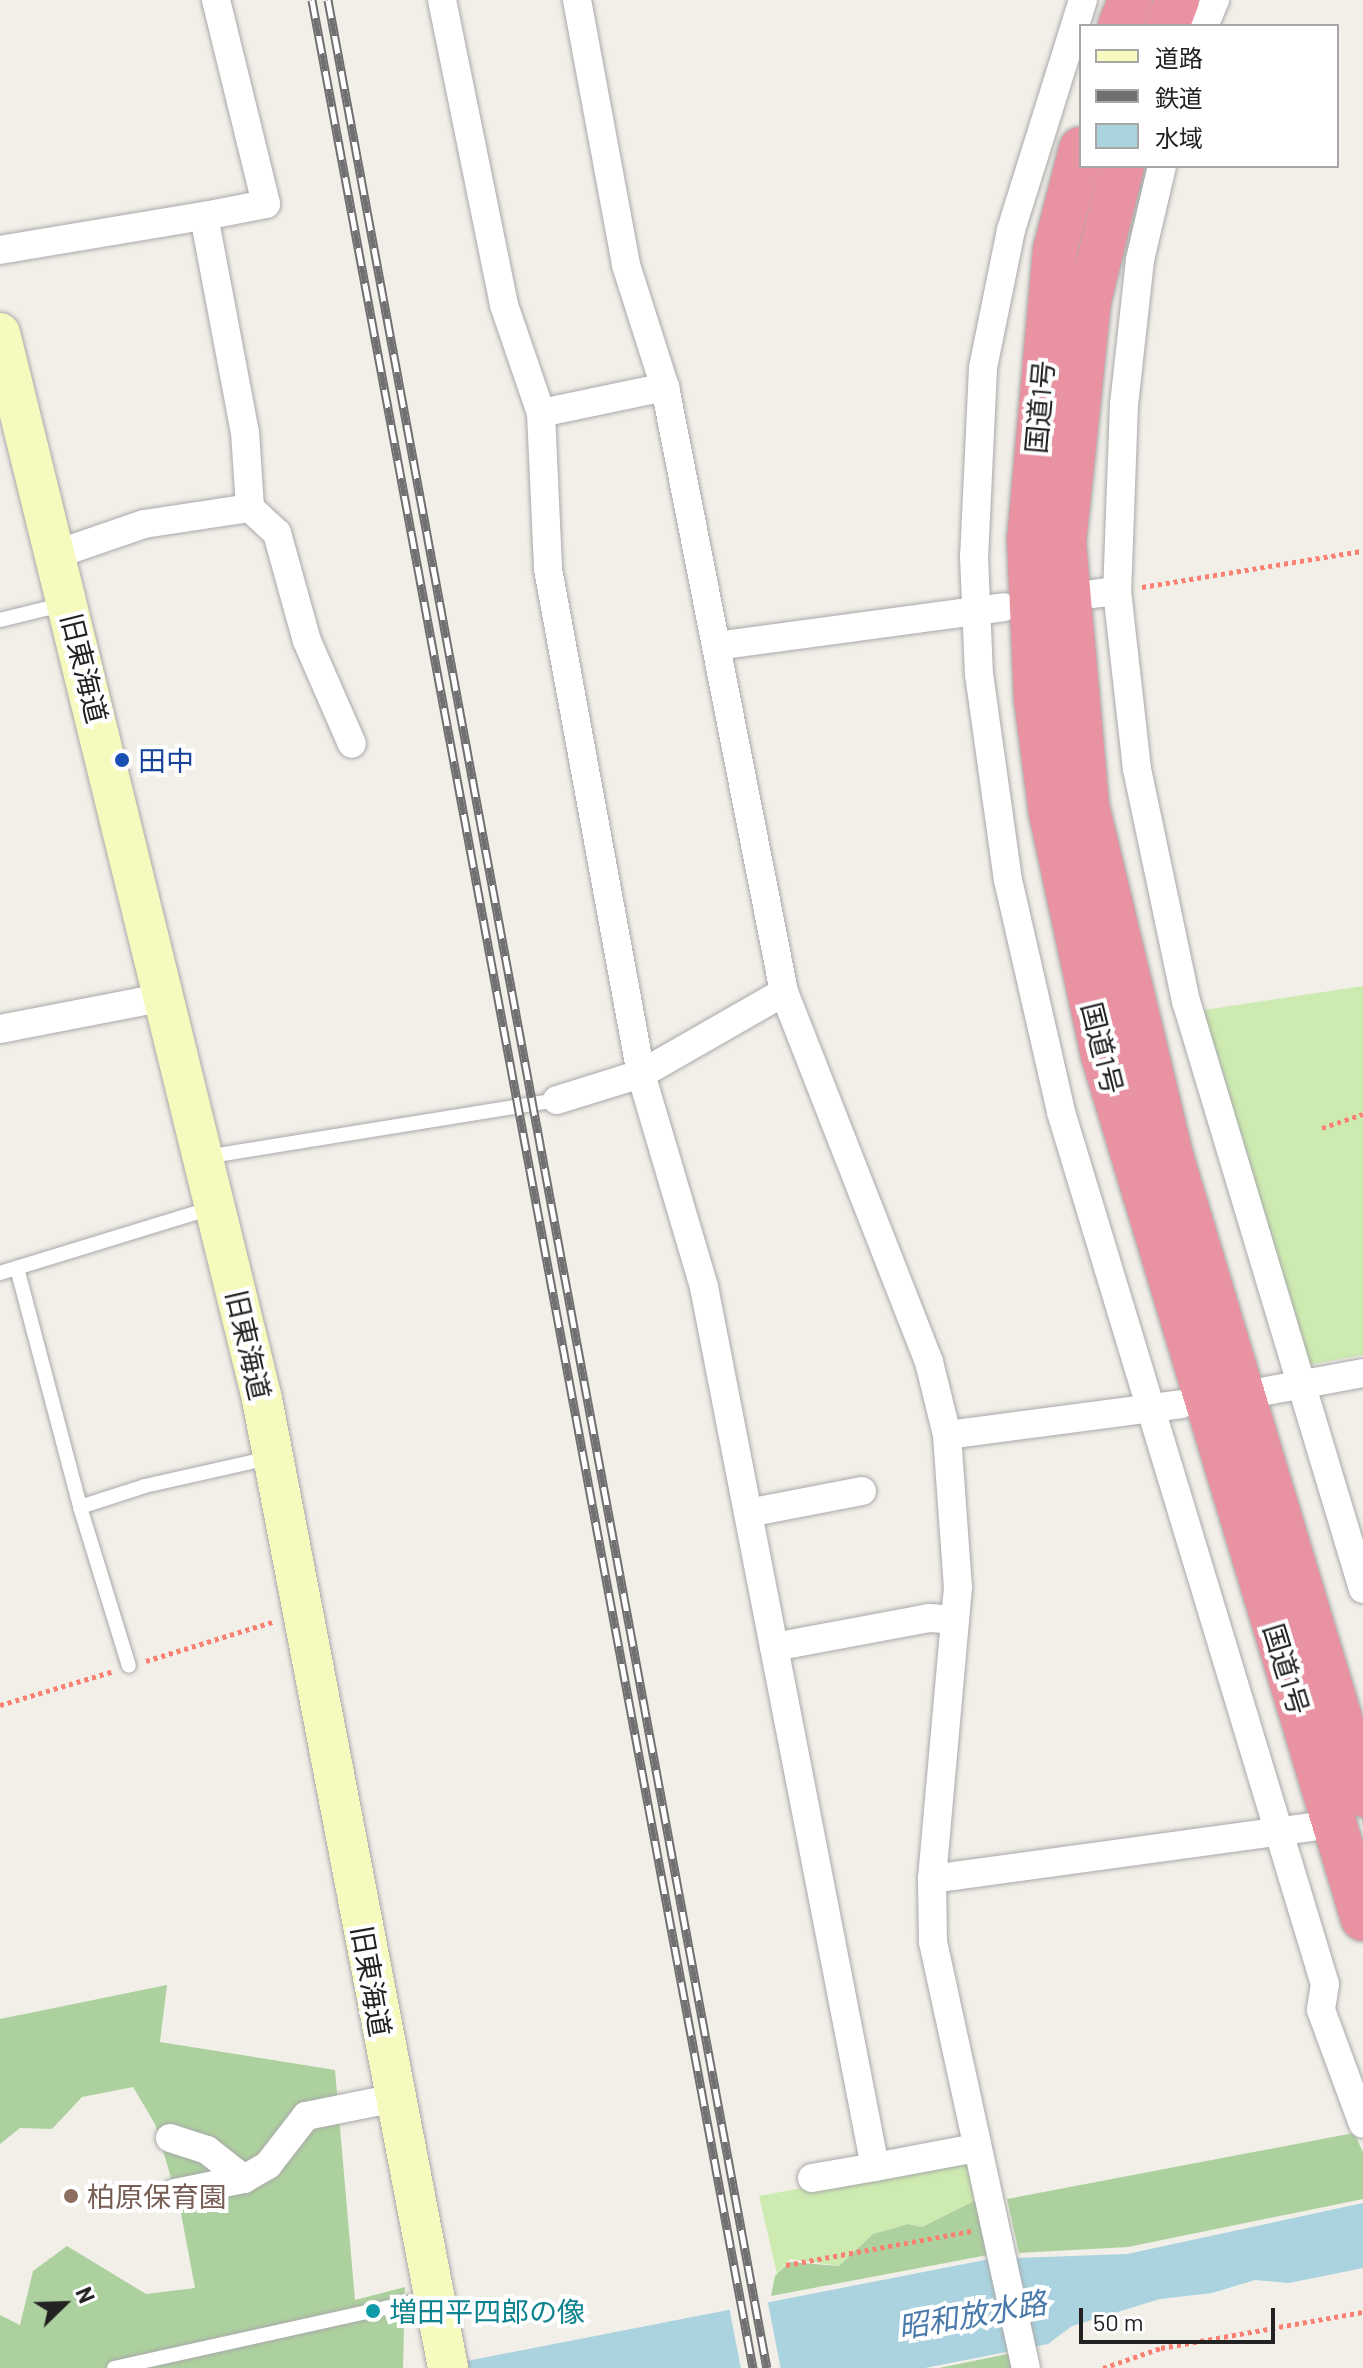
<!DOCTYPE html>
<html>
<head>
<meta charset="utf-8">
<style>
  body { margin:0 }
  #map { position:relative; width:1363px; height:2368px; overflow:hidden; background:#f2efe9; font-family:Barlow,"Noto Sans JP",sans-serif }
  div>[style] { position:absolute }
  .grass>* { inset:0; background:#cdebb0 }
  .forest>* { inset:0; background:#add19e }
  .water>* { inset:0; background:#aad3df }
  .pier>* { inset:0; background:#f2efe9; transform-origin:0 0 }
  .street-tunnel>* { height:28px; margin-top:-14px; transform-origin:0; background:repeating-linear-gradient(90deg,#c8c6c1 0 28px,transparent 0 42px) }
  .path>* { height:5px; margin-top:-2.5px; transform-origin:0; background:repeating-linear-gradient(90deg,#fa8072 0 4px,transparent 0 8px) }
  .roads { filter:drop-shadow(0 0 2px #a9a9a9) drop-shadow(0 0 2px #a9a9a9) }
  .lane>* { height:14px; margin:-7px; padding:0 7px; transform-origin:7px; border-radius:7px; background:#fff }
  .street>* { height:28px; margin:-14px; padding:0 14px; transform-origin:14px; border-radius:14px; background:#fff }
  .secondary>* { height:40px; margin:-20px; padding:0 20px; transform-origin:20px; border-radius:20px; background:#f7fabf }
  .highway>* { height:44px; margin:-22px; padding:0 22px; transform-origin:22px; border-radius:22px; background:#e892a2 }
  .rail>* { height:9px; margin-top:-4.5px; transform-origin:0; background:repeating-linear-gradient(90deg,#fff 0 18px,#707070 0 36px); box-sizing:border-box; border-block:2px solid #707070 }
  .dots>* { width:22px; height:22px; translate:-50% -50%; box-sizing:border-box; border:4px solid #fff; border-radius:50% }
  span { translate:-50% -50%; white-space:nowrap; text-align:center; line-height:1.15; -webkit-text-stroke:8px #fff; paint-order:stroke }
  .street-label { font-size:28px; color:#222 }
  .transit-label { font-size:28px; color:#164399 }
  .left { translate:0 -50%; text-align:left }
  .education-label { font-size:28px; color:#785e54 }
  .culture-label { font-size:28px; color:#0d838f }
  .water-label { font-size:30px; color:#4a7aab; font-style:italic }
  .legend { position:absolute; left:1079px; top:24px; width:260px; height:144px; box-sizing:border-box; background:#fff; border:2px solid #a7a7a7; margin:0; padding:10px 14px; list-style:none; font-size:24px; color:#222 }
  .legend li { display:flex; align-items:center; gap:16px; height:40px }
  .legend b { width:40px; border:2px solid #a7a7a7 }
  .north { position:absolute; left:24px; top:2264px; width:80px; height:80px; -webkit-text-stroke:6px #fff; paint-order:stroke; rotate:67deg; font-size:22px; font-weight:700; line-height:32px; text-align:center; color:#222 }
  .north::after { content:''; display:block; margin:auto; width:28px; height:36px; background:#222; clip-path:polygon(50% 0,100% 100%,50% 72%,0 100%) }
  .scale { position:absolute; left:1079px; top:2308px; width:196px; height:36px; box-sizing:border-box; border:4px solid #222; border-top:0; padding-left:10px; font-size:24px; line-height:28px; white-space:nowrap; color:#222; -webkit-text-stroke:6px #fff; paint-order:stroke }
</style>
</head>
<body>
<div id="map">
  <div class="grass">
    <i style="clip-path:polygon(1363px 986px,1363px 1355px,1308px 1365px,1197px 1011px)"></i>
    <i style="clip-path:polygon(970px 2156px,974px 2201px,922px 2227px,908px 2224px,873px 2234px,839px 2266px,790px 2259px,777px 2274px,759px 2196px)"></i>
  </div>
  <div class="forest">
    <i style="clip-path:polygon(167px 1985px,160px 2042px,335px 2070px,355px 2300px,405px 2287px,403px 2368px,0 2368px,0 2315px,20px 2325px,33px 2271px,67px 2246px,146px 2294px,195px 2288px,180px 2208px,155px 2124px,133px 2087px,82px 2097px,52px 2129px,20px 2128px,0 2144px,0 2019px)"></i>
    <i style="clip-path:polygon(1354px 2133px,1363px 2152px,1363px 2199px,1128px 2247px,1019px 2253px,1007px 2199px)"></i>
    <i style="clip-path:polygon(978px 2199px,988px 2255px,771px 2296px,775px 2276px,789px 2262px,839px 2266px,873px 2234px,908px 2224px,922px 2227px)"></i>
    <i style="clip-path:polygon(1012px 2353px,1015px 2368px,939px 2368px)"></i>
  </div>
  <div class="water">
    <i style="clip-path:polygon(1363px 2203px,1363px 2268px,1289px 2283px,1255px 2280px,1212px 2293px,1160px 2299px,1072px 2326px,1048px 2344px,925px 2368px,431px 2368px,990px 2259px,1127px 2254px)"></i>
  </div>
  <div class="pier">
    <i style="left:767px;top:2298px;width:71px;height:39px;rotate:79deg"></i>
  </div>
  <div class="street-tunnel">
    <i style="left:1320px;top:1826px;width:44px;rotate:-10.5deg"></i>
  </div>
  <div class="path">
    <i style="left:1142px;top:587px;width:224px;rotate:-9.3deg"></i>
    <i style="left:1322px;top:1128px;width:43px;rotate:-18.9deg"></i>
    <i style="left:146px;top:1661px;width:135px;rotate:-17.2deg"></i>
    <i style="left:0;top:1705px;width:119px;rotate:-16.6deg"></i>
    <i style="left:786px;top:2265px;width:189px;rotate:-10.4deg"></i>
    <i style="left:1103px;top:2368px;width:61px;rotate:-19deg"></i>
    <i style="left:1161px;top:2348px;width:205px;rotate:-10.1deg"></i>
  </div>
  <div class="roads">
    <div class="lane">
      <i style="left:0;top:620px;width:67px;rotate:-13.8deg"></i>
      <i style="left:205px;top:1157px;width:357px;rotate:-9.2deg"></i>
      <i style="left:17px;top:1268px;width:247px;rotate:75.2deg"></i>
      <i style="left:80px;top:1507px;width:166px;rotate:72.9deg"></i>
      <i style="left:0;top:1273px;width:224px;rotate:-17.1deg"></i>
      <i style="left:80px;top:1507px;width:68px;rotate:-17.9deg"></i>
      <i style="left:145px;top:1486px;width:127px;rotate:-12.7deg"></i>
      <i style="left:114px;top:2368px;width:327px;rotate:-12.5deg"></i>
    </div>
    <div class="street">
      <i style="left:216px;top:0;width:210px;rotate:76.2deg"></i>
      <i style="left:266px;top:204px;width:63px;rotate:169deg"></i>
      <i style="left:204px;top:216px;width:220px;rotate:79.3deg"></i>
      <i style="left:245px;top:432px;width:76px;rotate:86.2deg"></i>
      <i style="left:250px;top:508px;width:37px;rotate:43deg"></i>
      <i style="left:277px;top:533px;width:112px;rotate:74.5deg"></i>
      <i style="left:307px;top:641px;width:112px;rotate:66.4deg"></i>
      <i style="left:442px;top:0;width:311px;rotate:78.5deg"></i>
      <i style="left:504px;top:305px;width:114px;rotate:71.1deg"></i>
      <i style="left:541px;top:413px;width:156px;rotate:87.4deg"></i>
      <i style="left:548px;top:569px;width:513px;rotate:79.57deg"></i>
      <i style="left:641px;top:1074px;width:222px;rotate:73.5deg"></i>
      <i style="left:704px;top:1287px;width:896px;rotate:79deg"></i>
      <i style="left:875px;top:2167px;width:103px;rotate:-10.7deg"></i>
      <i style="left:577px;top:0;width:269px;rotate:79.5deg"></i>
      <i style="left:626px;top:265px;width:128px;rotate:72.3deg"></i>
      <i style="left:665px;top:387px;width:617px;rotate:78.87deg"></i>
      <i style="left:784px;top:992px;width:397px;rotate:68.6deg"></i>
      <i style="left:929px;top:1362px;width:75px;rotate:76.1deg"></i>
      <i style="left:947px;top:1435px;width:152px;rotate:85.9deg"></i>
      <i style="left:958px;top:1587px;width:293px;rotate:95.1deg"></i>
      <i style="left:932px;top:1879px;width:63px;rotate:89.1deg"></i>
      <i style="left:933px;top:1942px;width:436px;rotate:77.7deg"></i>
      <i style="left:1083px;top:0;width:241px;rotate:107.4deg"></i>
      <i style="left:1011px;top:230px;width:141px;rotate:101.5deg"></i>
      <i style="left:983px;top:368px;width:188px;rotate:92.7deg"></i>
      <i style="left:974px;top:556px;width:118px;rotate:87.6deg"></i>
      <i style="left:979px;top:674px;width:208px;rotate:82deg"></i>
      <i style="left:1008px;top:880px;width:238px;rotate:77.1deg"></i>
      <i style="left:1061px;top:1112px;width:911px;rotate:73.16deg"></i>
      <i style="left:1325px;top:1984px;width:26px;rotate:99deg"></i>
      <i style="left:1321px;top:2010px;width:121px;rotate:69.8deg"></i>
      <i style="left:1204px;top:26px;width:28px;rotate:-67deg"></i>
      <i style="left:1162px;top:166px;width:97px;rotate:103.2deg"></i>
      <i style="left:1140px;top:260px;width:145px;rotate:96.3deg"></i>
      <i style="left:1124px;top:404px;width:187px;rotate:92.1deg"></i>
      <i style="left:1117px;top:591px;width:179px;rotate:83.6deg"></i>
      <i style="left:1137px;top:769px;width:237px;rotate:78.1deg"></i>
      <i style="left:1186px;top:1001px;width:614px;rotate:73.25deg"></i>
      <i style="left:0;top:250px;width:207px;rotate:-9.5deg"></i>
      <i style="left:541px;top:413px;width:127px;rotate:-11.8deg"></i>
      <i style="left:57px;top:554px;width:92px;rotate:-19deg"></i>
      <i style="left:144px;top:524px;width:107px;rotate:-8.6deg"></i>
      <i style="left:1093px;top:594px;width:24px;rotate:-7deg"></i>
      <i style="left:716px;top:646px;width:290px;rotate:-7.7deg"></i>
      <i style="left:0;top:1029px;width:167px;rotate:-11deg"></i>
      <i style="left:557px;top:1100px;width:88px;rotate:-17.2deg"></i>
      <i style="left:641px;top:1074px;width:165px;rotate:-29.8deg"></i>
      <i style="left:1266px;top:1391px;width:99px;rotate:-10.5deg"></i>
      <i style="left:947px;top:1435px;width:236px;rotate:-7.5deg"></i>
      <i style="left:748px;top:1513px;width:116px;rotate:-10.9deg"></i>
      <i style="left:774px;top:1647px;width:158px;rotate:-10.6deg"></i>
      <i style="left:929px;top:1618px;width:26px;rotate:4deg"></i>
      <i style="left:932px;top:1879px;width:383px;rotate:-7.8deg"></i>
      <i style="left:170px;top:2138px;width:39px;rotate:18deg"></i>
      <i style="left:207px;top:2150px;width:47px;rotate:38.1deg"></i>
      <i style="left:812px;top:2178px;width:64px;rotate:-9.9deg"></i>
      <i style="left:175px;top:2193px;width:70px;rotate:-11.5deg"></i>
      <i style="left:244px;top:2179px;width:28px;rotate:-30deg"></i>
      <i style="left:268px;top:2165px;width:62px;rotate:-52.2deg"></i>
      <i style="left:306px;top:2116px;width:91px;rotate:-11.4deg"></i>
    </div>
    <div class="secondary">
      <i style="left:0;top:333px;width:1098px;rotate:76.19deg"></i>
      <i style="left:262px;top:1399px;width:987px;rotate:79.13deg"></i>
    </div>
    <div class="highway">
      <i style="left:1120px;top:26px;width:28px;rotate:-69deg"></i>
      <i style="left:1167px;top:26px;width:28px;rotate:-69deg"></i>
      <i style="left:1081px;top:149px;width:104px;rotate:104.4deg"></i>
      <i style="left:1055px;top:250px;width:290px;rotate:95.1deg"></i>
      <i style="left:1029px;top:539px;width:160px;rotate:87.5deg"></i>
      <i style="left:1036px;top:699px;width:115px;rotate:82.5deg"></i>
      <i style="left:1051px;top:813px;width:248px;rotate:77.9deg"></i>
      <i style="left:1103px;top:1055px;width:902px;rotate:73.25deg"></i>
      <i style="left:1122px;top:166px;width:138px;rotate:103.8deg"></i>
      <i style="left:1089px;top:300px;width:244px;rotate:95.9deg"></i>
      <i style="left:1064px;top:543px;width:264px;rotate:85deg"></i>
      <i style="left:1087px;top:806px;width:360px;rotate:76.5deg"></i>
      <i style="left:1171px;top:1156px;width:667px;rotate:73.28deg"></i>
    </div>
  </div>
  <div class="rail">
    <i style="left:312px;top:0;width:2409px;rotate:79.45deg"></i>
    <i style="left:328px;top:0;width:2408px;rotate:79.5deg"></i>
  </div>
  <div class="dots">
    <i style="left:122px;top:760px;background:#1a4fb4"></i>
    <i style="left:71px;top:2196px;background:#8d6e63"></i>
    <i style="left:373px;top:2311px;background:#0f9aa8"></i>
  </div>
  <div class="street-label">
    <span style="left:1039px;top:407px;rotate:-85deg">国道1号</span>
    <span style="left:85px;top:668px;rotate:76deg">旧東海道</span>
    <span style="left:1103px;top:1048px;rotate:76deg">国道1号</span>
    <span style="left:249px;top:1345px;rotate:77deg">旧東海道</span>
    <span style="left:1287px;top:1669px;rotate:73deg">国道1号</span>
    <span style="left:372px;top:1981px;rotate:80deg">旧東海道</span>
  </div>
  <div class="transit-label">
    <span class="left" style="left:138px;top:760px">田中</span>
  </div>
  <div class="education-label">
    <span class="left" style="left:87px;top:2196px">柏原保育園</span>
  </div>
  <div class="culture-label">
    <span class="left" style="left:389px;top:2311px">増田平四郎の像</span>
  </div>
  <div class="water-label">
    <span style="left:972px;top:2314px;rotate:-10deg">昭和放水路</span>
  </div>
  <ul class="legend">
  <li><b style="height:10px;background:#f7fabf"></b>道路</li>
  <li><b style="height:10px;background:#707070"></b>鉄道</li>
  <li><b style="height:22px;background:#aad3df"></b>水域</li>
  </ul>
  <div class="north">N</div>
  <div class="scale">50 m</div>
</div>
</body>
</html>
